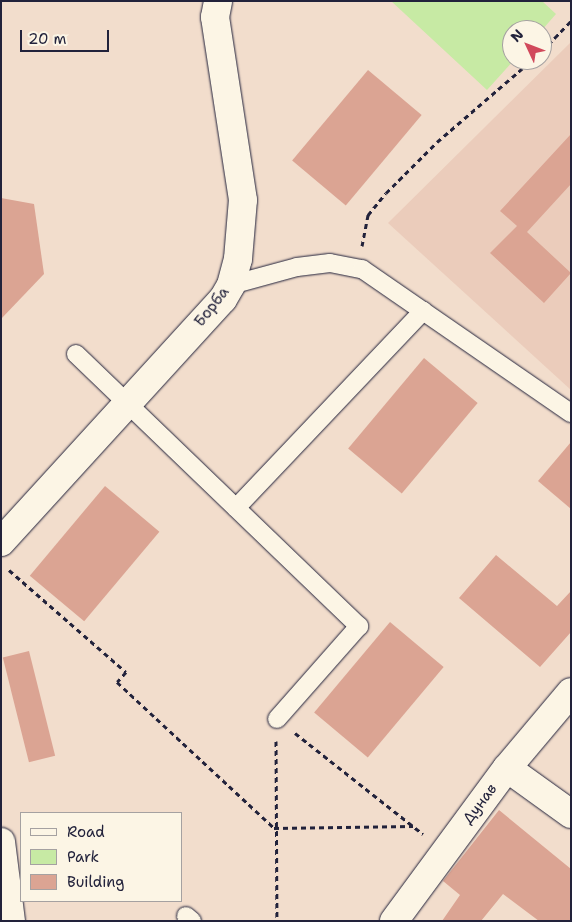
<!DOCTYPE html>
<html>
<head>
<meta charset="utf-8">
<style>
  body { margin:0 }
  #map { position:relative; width:572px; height:922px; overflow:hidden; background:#f2ddcc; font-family:"Shantell Sans",sans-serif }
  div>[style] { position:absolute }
  .built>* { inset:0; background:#ebccbb }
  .green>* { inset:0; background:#c7eaa4 }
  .building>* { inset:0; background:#dba493; transform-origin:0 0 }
  .path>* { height:3px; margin-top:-1.5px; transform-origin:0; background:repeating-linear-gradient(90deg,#22223b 0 5px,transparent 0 9px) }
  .roads { filter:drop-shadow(0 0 1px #22223b) drop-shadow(0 0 1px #22223b) }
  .lane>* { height:18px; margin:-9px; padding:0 9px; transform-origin:9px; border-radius:9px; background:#fcf5e5 }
  .street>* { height:28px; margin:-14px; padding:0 14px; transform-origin:14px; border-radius:14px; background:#fcf5e5 }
  .secondary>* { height:28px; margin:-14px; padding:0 14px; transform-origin:14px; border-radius:14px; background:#fcf5e5 }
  span { translate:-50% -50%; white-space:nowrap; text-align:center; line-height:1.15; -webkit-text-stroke:4.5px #fcf5e5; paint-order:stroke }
  .street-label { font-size:15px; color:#22223b }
  .frame { position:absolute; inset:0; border:2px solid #22223b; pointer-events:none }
  .legend { position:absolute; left:20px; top:812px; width:162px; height:90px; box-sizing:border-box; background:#fcf5e5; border:1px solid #a5a1a1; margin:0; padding:6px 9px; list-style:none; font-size:15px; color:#22223b }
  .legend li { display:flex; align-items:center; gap:10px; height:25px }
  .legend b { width:25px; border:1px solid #a5a1a1 }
  .north { position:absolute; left:502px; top:20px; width:50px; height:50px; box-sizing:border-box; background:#fcf5e5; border:1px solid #a5a1a1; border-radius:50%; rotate:313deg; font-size:14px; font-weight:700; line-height:20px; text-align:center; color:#22223b }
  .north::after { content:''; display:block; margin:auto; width:18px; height:22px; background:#d1495b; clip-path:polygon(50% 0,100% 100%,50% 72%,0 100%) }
  .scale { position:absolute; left:20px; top:30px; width:89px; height:22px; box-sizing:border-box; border:2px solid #22223b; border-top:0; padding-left:6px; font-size:15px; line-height:18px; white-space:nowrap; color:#22223b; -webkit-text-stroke:4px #fcf5e5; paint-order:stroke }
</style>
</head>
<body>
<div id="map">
  <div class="built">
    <i style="clip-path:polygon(571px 42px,571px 390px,388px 223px)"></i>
  </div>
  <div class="green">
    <i style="clip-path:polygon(391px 1px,542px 1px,556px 14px,542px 30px,512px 30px,514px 60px,487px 90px)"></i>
  </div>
  <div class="building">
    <i style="left:368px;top:70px;width:70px;height:118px;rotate:40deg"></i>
    <i style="clip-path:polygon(571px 134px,571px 184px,527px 232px,571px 273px,544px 303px,490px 253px,517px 226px,500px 211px)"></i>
    <i style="clip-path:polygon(1px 198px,34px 204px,44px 274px,1px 319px)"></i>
    <i style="left:424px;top:358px;width:70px;height:118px;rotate:40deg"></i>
    <i style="clip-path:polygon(571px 442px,571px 509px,538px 481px)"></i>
    <i style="left:105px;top:486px;width:71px;height:117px;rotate:40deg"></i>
    <i style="clip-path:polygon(496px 555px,557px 606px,571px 591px,571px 632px,540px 667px,459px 598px)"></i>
    <i style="left:390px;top:622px;width:70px;height:118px;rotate:40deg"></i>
    <i style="left:29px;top:651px;width:108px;height:27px;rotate:76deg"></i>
    <i style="clip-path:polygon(499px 810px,571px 869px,571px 921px,539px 921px,503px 894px,481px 921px,442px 921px,460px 895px,443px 881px)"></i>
  </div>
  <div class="path">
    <i style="left:542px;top:51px;width:42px;rotate:-46deg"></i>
    <i style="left:362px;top:246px;width:32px;rotate:-79deg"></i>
    <i style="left:368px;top:215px;width:28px;rotate:-51deg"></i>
    <i style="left:386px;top:193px;width:72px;rotate:-45deg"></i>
    <i style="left:437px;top:142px;width:125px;rotate:-40.8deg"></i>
    <i style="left:9px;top:570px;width:155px;rotate:41.1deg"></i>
    <i style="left:126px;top:672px;width:13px;rotate:132deg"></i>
    <i style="left:117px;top:682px;width:214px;rotate:42.9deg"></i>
    <i style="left:274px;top:828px;width:139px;rotate:-0.8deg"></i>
    <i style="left:295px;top:733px;width:163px;rotate:38.3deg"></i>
    <i style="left:276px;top:741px;width:180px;rotate:89.7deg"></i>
  </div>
  <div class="roads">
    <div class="lane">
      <i style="left:231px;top:285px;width:68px;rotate:-15.3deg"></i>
      <i style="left:297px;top:267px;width:33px;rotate:-7deg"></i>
      <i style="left:330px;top:263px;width:33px;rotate:11deg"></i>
      <i style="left:362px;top:269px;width:254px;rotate:34.6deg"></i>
      <i style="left:76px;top:354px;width:393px;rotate:43.9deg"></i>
      <i style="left:359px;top:626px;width:124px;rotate:131.4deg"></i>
      <i style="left:236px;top:508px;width:272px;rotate:-46.5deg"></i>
      <i style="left:186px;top:916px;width:8px;rotate:40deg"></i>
    </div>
    <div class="street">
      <i style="left:1px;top:542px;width:329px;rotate:-47.6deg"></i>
      <i style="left:223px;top:299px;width:16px;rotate:-60deg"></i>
      <i style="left:231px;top:285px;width:27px;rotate:-75deg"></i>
      <i style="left:238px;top:259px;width:59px;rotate:-85.2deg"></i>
      <i style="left:243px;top:200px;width:185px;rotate:-98.7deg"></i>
      <i style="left:215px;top:17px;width:16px;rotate:-79deg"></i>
      <i style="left:507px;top:768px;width:79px;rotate:35.7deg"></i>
    </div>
    <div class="secondary">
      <i style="left:1px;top:842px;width:80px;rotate:82.8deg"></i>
      <i style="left:394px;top:921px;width:190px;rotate:-53.6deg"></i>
      <i style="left:507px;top:768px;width:99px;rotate:-49.9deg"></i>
    </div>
  </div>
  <div class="street-label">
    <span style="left:212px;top:307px;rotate:-52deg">Борба</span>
    <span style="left:480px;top:804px;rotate:-53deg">Дунав</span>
  </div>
  <div class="frame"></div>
  <ul class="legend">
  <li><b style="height:6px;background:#fcf5e5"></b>Road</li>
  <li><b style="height:14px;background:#c7eaa4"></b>Park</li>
  <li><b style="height:14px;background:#dba493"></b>Building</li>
  </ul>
  <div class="north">N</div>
  <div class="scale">20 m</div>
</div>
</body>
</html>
